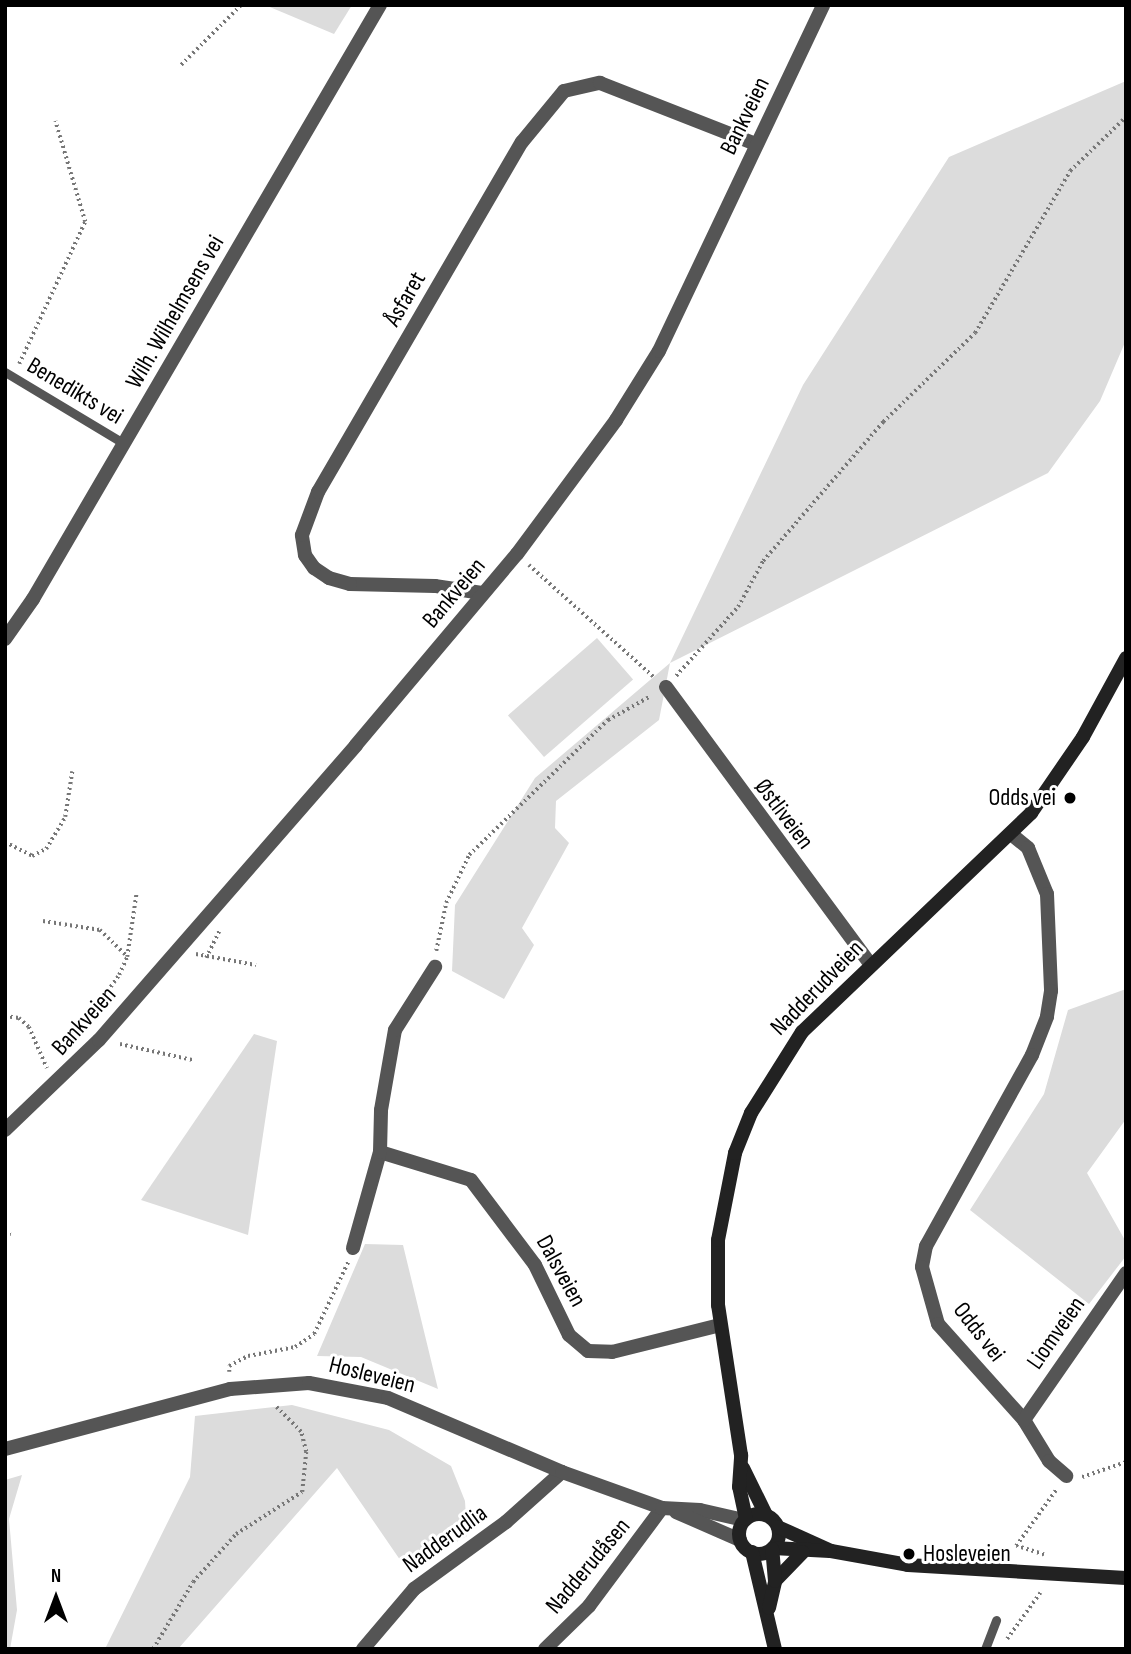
<!DOCTYPE html>
<html>
<head>
<meta charset="utf-8">
<style>
  body { margin:0 }
  #map { position:relative; width:1131px; height:1654px; overflow:hidden; background:#fff; font-family:"Sofia Sans Condensed",sans-serif }
  div>[style] { position:absolute }
  .green>* { inset:0; background:#dcdcdc; transform-origin:0 0 }
  .path>* { height:3.5px; margin-top:-1.75px; transform-origin:0; background:repeating-linear-gradient(90deg,#777 0 2px,transparent 0 5.5px) }
  .service>* { height:9px; margin:-4.5px; padding:0 4.5px; transform-origin:4.5px; border-radius:4.5px; background:#555 }
  .minor>* { height:14px; margin:-7px; padding:0 7px; transform-origin:7px; border-radius:7px; background:#555 }
  .tertiary>* { height:14px; margin:-7px; padding:0 7px; transform-origin:7px; border-radius:7px; background:#555 }
  .secondary>* { height:14px; margin:-7px; padding:0 7px; transform-origin:7px; border-radius:7px; background:#222 }
  .secondary>.ring { margin:-7px; padding:0; box-sizing:content-box; background:none; border:14px solid #222; border-radius:50% }
  .dots>* { width:19px; height:19px; translate:-50% -50%; box-sizing:border-box; border:4px solid #fff; border-radius:50% }
  span { translate:-50% -50%; white-space:nowrap; text-align:center; line-height:1.15; -webkit-text-stroke:6px #fff; paint-order:stroke }
  .street-label { font-size:24px; color:#000 }
  .poi-label { font-size:24px; color:#000 }
  .right { translate:-100% -50%; text-align:right }
  .left { translate:0 -50%; text-align:left }
  .frame { position:absolute; inset:0; border:7px solid #000; pointer-events:none }
  .north { position:absolute; left:21px; top:1563px; width:70px; height:70px; -webkit-text-stroke:5px #fff; paint-order:stroke; rotate:0deg; font-size:19px; font-weight:700; line-height:28px; text-align:center; color:#000 }
  .north::after { content:''; display:block; margin:auto; width:24px; height:32px; background:#000; clip-path:polygon(50% 0,100% 100%,50% 72%,0 100%) }
</style>
</head>
<body>
<div id="map">
  <div class="green">
    <i style="clip-path:polygon(265px 5px,352px 5px,334px 34px)"></i>
    <i style="clip-path:polygon(1126px 81px,1126px 340px,1100px 401px,1048px 473px,670px 663px,659px 720px,556px 801px,555px 828px,569px 843px,522px 928px,534px 945px,504px 999px,452px 971px,455px 905px,535px 778px,670px 663px,803px 385px,949px 157px)"></i>
    <i style="left:597px;top:638px;width:55px;height:118px;rotate:49deg"></i>
    <i style="clip-path:polygon(1126px 989px,1126px 1119px,1087px 1173px,1126px 1242px,1126px 1256px,1089px 1304px,970px 1210px,1044px 1094px,1068px 1010px)"></i>
    <i style="clip-path:polygon(254px 1034px,277px 1041px,248px 1235px,141px 1200px)"></i>
    <i style="clip-path:polygon(365px 1244px,403px 1245px,438px 1389px,361px 1357px,317px 1356px)"></i>
    <i style="clip-path:polygon(292px 1405px,389px 1430px,451px 1466px,465px 1501px,467px 1536px,407px 1570px,337px 1468px,178px 1649px,105px 1649px,190px 1477px,195px 1416px)"></i>
    <i style="clip-path:polygon(22px 1475px,9px 1519px,17px 1610px,10px 1649px,5px 1649px,5px 1480px)"></i>
  </div>
  <div class="path">
    <i style="left:181px;top:65px;width:85px;rotate:-45deg"></i>
    <i style="left:19px;top:364px;width:157px;rotate:-65.1deg"></i>
    <i style="left:85px;top:222px;width:105px;rotate:-106.5deg"></i>
    <i style="left:529px;top:565px;width:168px;rotate:41.9deg"></i>
    <i style="left:676px;top:676px;width:93px;rotate:-48.1deg"></i>
    <i style="left:738px;top:607px;width:52px;rotate:-61.5deg"></i>
    <i style="left:763px;top:561px;width:184px;rotate:-49.2deg"></i>
    <i style="left:883px;top:422px;width:128px;rotate:-44.1deg"></i>
    <i style="left:975px;top:333px;width:188px;rotate:-59.6deg"></i>
    <i style="left:1070px;top:171px;width:78px;rotate:-44deg"></i>
    <i style="left:5px;top:842px;width:30px;rotate:27deg"></i>
    <i style="left:32px;top:856px;width:16px;rotate:-27deg"></i>
    <i style="left:46px;top:849px;width:37px;rotate:-59deg"></i>
    <i style="left:65px;top:817px;width:46px;rotate:-81.2deg"></i>
    <i style="left:43px;top:921px;width:58px;rotate:9deg"></i>
    <i style="left:100px;top:930px;width:37px;rotate:44deg"></i>
    <i style="left:436px;top:951px;width:49px;rotate:-78.2deg"></i>
    <i style="left:446px;top:903px;width:53px;rotate:-64.4deg"></i>
    <i style="left:469px;top:855px;width:194px;rotate:-44.2deg"></i>
    <i style="left:608px;top:720px;width:49px;rotate:-29.2deg"></i>
    <i style="left:196px;top:954px;width:61px;rotate:10.4deg"></i>
    <i style="left:206px;top:958px;width:30px;rotate:-64deg"></i>
    <i style="left:5px;top:1016px;width:14px;rotate:8deg"></i>
    <i style="left:19px;top:1018px;width:13px;rotate:42deg"></i>
    <i style="left:29px;top:1027px;width:45px;rotate:66.3deg"></i>
    <i style="left:75px;top:1036px;width:75px;rotate:-54.2deg"></i>
    <i style="left:119px;top:975px;width:20px;rotate:-66deg"></i>
    <i style="left:127px;top:957px;width:63px;rotate:-81.7deg"></i>
    <i style="left:120px;top:1044px;width:75px;rotate:12.4deg"></i>
    <i style="left:5px;top:1233px;width:6px;rotate:9deg"></i>
    <i style="left:229px;top:1372px;width:6px;rotate:-90deg"></i>
    <i style="left:229px;top:1366px;width:21px;rotate:-28deg"></i>
    <i style="left:248px;top:1356px;width:48px;rotate:-10.8deg"></i>
    <i style="left:295px;top:1347px;width:23px;rotate:-34deg"></i>
    <i style="left:314px;top:1334px;width:80px;rotate:-64.7deg"></i>
    <i style="left:1082px;top:1477px;width:46px;rotate:-18.8deg"></i>
    <i style="left:1044px;top:1555px;width:29px;rotate:-162deg"></i>
    <i style="left:1016px;top:1546px;width:69px;rotate:-54.5deg"></i>
    <i style="left:1007px;top:1639px;width:57px;rotate:-54.3deg"></i>
    <i style="left:153px;top:1649px;width:78px;rotate:-59.2deg"></i>
    <i style="left:193px;top:1582px;width:64px;rotate:-48.1deg"></i>
    <i style="left:236px;top:1534px;width:78px;rotate:-32.5deg"></i>
    <i style="left:302px;top:1492px;width:40px;rotate:-84.3deg"></i>
    <i style="left:306px;top:1452px;width:21px;rotate:-104deg"></i>
    <i style="left:301px;top:1432px;width:38px;rotate:-135deg"></i>
  </div>
  <div class="service">
    <i style="left:5px;top:372px;width:140px;rotate:31deg"></i>
    <i style="left:985px;top:1649px;width:31px;rotate:-69deg"></i>
  </div>
  <div class="minor">
    <i style="left:482px;top:593px;width:48px;rotate:-171.5deg"></i>
    <i style="left:435px;top:586px;width:85px;rotate:-178.7deg"></i>
    <i style="left:350px;top:584px;width:22px;rotate:-164deg"></i>
    <i style="left:329px;top:578px;width:18px;rotate:-146deg"></i>
    <i style="left:314px;top:568px;width:16px;rotate:-125deg"></i>
    <i style="left:305px;top:555px;width:20px;rotate:-99deg"></i>
    <i style="left:302px;top:535px;width:46px;rotate:-69.6deg"></i>
    <i style="left:318px;top:492px;width:405px;rotate:-59.8deg"></i>
    <i style="left:522px;top:142px;width:66px;rotate:-50.5deg"></i>
    <i style="left:564px;top:91px;width:37px;rotate:-13deg"></i>
    <i style="left:600px;top:83px;width:168px;rotate:21.4deg"></i>
    <i style="left:666px;top:687px;width:344px;rotate:53.6deg"></i>
    <i style="left:1011px;top:834px;width:22px;rotate:39deg"></i>
    <i style="left:1028px;top:848px;width:50px;rotate:67.6deg"></i>
    <i style="left:1047px;top:894px;width:97px;rotate:87.6deg"></i>
    <i style="left:1051px;top:991px;width:26px;rotate:99deg"></i>
    <i style="left:1047px;top:1017px;width:41px;rotate:111.5deg"></i>
    <i style="left:1032px;top:1055px;width:218px;rotate:119deg"></i>
    <i style="left:926px;top:1246px;width:21px;rotate:101deg"></i>
    <i style="left:922px;top:1267px;width:59px;rotate:74.3deg"></i>
    <i style="left:938px;top:1324px;width:129px;rotate:48.1deg"></i>
    <i style="left:1024px;top:1420px;width:48px;rotate:58.6deg"></i>
    <i style="left:1049px;top:1461px;width:23px;rotate:41deg"></i>
    <i style="left:5px;top:1130px;width:130px;rotate:-43.8deg"></i>
    <i style="left:99px;top:1040px;width:391px;rotate:-48.9deg"></i>
    <i style="left:356px;top:745px;width:250px;rotate:-49.9deg"></i>
    <i style="left:517px;top:554px;width:167px;rotate:-53.5deg"></i>
    <i style="left:616px;top:420px;width:81px;rotate:-58.1deg"></i>
    <i style="left:659px;top:351px;width:383px;rotate:-64.6deg"></i>
    <i style="left:380px;top:1152px;width:95px;rotate:17.1deg"></i>
    <i style="left:471px;top:1180px;width:106px;rotate:53deg"></i>
    <i style="left:535px;top:1265px;width:78px;rotate:64.1deg"></i>
    <i style="left:569px;top:1335px;width:25px;rotate:40deg"></i>
    <i style="left:588px;top:1351px;width:24px;rotate:2deg"></i>
    <i style="left:612px;top:1352px;width:111px;rotate:-14deg"></i>
    <i style="left:353px;top:1248px;width:100px;rotate:-74.3deg"></i>
    <i style="left:380px;top:1152px;width:42px;rotate:-88.6deg"></i>
    <i style="left:381px;top:1110px;width:81px;rotate:-80.1deg"></i>
    <i style="left:395px;top:1030px;width:75px;rotate:-57.6deg"></i>
    <i style="left:1024px;top:1420px;width:179px;rotate:-55.2deg"></i>
    <i style="left:363px;top:1649px;width:79px;rotate:-49.6deg"></i>
    <i style="left:414px;top:1589px;width:114px;rotate:-36.1deg"></i>
    <i style="left:506px;top:1522px;width:75px;rotate:-41.8deg"></i>
    <i style="left:545px;top:1649px;width:62px;rotate:-44.3deg"></i>
    <i style="left:589px;top:1606px;width:122px;rotate:-53.3deg"></i>
  </div>
  <div class="tertiary">
    <i style="left:5px;top:639px;width:49px;rotate:-55deg"></i>
    <i style="left:33px;top:599px;width:688px;rotate:-59.71deg"></i>
    <i style="left:5px;top:1449px;width:233px;rotate:-14.9deg"></i>
    <i style="left:230px;top:1389px;width:79px;rotate:-4.3deg"></i>
    <i style="left:309px;top:1383px;width:80px;rotate:10.8deg"></i>
    <i style="left:388px;top:1398px;width:189px;rotate:23deg"></i>
    <i style="left:562px;top:1472px;width:106px;rotate:19.8deg"></i>
    <i style="left:662px;top:1508px;width:38px;rotate:3deg"></i>
    <i style="left:700px;top:1510px;width:45px;rotate:12.8deg"></i>
    <i style="left:676px;top:1512px;width:70px;rotate:23.6deg"></i>
  </div>
  <div class="secondary">
    <i style="left:743px;top:1468px;width:52px;rotate:63.9deg"></i>
    <i class="ring" style="left:739px;top:1514px;width:26px;height:26px"></i>
    <i style="left:746px;top:1519px;width:33px;rotate:-102deg"></i>
    <i style="left:739px;top:1487px;width:32px;rotate:-86deg"></i>
    <i style="left:741px;top:1455px;width:152px;rotate:-98.7deg"></i>
    <i style="left:718px;top:1305px;width:65px;rotate:-90deg"></i>
    <i style="left:718px;top:1240px;width:89px;rotate:-78.9deg"></i>
    <i style="left:735px;top:1153px;width:43px;rotate:-68.2deg"></i>
    <i style="left:751px;top:1113px;width:96px;rotate:-57.8deg"></i>
    <i style="left:802px;top:1032px;width:317px;rotate:-43.7deg"></i>
    <i style="left:1031px;top:813px;width:92px;rotate:-55.6deg"></i>
    <i style="left:1083px;top:737px;width:90px;rotate:-61.4deg"></i>
    <i style="left:778px;top:1527px;width:58px;rotate:24.4deg"></i>
    <i style="left:831px;top:1551px;width:78px;rotate:10.3deg"></i>
    <i style="left:908px;top:1565px;width:218px;rotate:3.4deg"></i>
    <i style="left:773px;top:1548px;width:57px;rotate:3deg"></i>
    <i style="left:752px;top:1552px;width:100px;rotate:76.7deg"></i>
    <i style="left:775px;top:1581px;width:40px;rotate:-46deg"></i>
    <i style="left:769px;top:1608px;width:28px;rotate:-77deg"></i>
    <i style="left:775px;top:1581px;width:32px;rotate:-95deg"></i>
  </div>
  <div class="dots">
    <i style="left:1070px;top:798px;background:#000"></i>
    <i style="left:909px;top:1554px;background:#000"></i>
  </div>
  <div class="street-label">
    <span style="left:745px;top:116px;rotate:-64deg">Bankveien</span>
    <span style="left:405px;top:299px;rotate:-60deg">Åsfaret</span>
    <span style="left:175px;top:312px;rotate:-60deg">Wilh. Wilhelmsens vei</span>
    <span style="left:75px;top:391px;rotate:31deg">Benedikts vei</span>
    <span style="left:454px;top:593px;rotate:-50deg">Bankveien</span>
    <span style="left:784px;top:814px;rotate:53deg">Østliveien</span>
    <span style="left:817px;top:988px;rotate:-46deg">Nadderudveien</span>
    <span style="left:84px;top:1021px;rotate:-48deg">Bankveien</span>
    <span style="left:561px;top:1271px;rotate:61deg">Dalsveien</span>
    <span style="left:979px;top:1332px;rotate:52deg">Odds vei</span>
    <span style="left:1056px;top:1333px;rotate:-55deg">Liomveien</span>
    <span style="left:372px;top:1375px;rotate:14deg">Hosleveien</span>
    <span style="left:445px;top:1539px;rotate:-36deg">Nadderudlia</span>
    <span style="left:588px;top:1566px;rotate:-50deg">Nadderudåsen</span>
  </div>
  <div class="poi-label">
    <span class="right" style="left:1056px;top:798px">Odds vei</span>
    <span class="left" style="left:923px;top:1554px">Hosleveien</span>
  </div>
  <div class="frame"></div>
  <div class="north">N</div>
</div>
</body>
</html>
